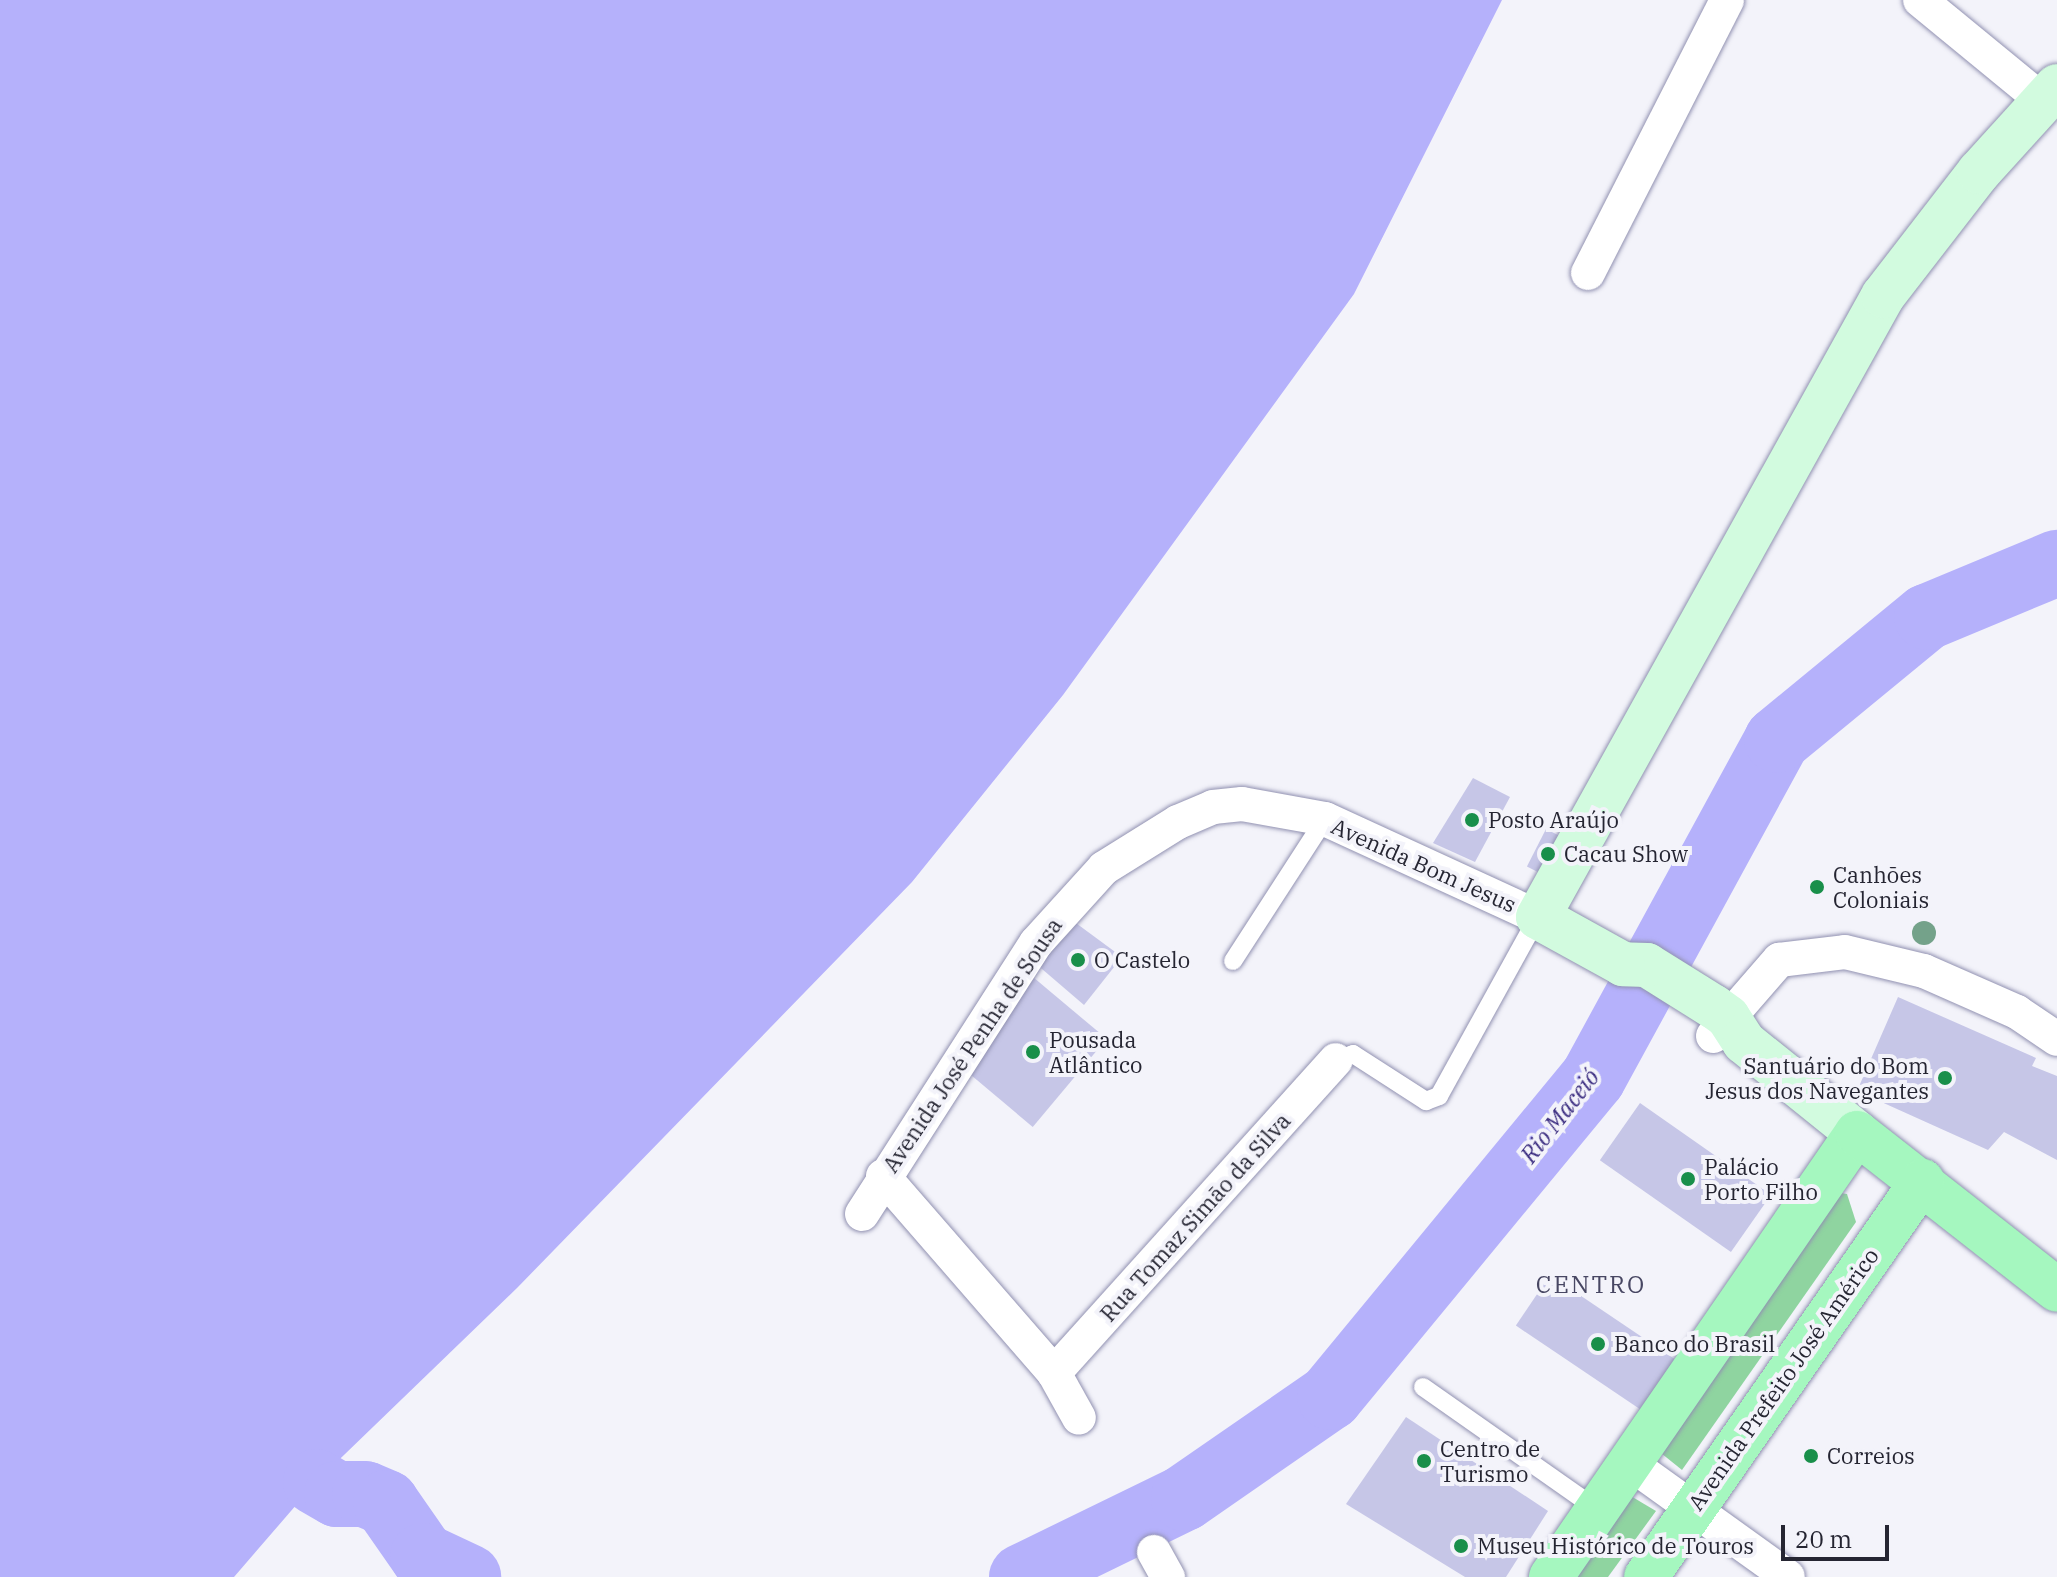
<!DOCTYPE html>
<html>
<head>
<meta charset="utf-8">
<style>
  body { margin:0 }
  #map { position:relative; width:2057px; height:1577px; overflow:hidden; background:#f3f3fa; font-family:"IBM Plex Serif",serif }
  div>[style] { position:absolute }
  .green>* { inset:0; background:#8fd4a0 }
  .water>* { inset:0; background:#b5b1fb }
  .river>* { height:66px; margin:-33px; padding:0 33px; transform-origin:33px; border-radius:33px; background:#b5b1fb }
  .building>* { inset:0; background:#c6c6e7; transform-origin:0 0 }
  .roads { filter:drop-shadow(0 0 2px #9191b1) drop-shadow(0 0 2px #9191b1) }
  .service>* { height:18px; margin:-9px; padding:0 9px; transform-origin:9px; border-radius:9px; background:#fff }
  .minor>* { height:34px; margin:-17px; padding:0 17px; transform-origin:17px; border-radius:17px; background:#fff }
  .secondary>* { height:44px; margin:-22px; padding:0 22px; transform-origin:22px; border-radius:22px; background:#d2fbdf }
  .primary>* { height:44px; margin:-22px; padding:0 22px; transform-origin:22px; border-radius:22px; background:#a5f7bf }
  .trees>* { width:24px; height:24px; margin:-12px; border-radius:50%; background:#74a28a }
  .dots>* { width:22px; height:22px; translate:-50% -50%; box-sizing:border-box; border:4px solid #f3f3fa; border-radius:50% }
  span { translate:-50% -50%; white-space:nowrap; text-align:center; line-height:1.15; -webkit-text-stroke:8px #f3f3fa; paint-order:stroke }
  .poi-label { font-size:22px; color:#252532 }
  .left { translate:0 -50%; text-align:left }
  .right { translate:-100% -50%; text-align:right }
  .street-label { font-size:22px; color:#252532 }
  .water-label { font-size:24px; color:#3c2e81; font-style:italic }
  .neighbourhood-label { font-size:24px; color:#484763; letter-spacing:2px }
  .scale { position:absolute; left:1781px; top:1525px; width:108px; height:36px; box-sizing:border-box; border:4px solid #252532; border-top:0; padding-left:10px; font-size:24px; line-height:28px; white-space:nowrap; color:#252532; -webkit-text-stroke:6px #f3f3fa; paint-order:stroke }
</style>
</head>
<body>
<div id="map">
  <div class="green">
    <i style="clip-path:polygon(1827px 1191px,1847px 1194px,1856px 1222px,1682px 1470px,1651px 1445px)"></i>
    <i style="clip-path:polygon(1624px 1492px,1656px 1511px,1608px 1577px,1565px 1577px)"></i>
  </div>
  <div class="water">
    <i style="clip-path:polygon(0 0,1502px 0,1354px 294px,1063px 695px,912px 882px,518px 1287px,316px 1482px,234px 1577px,0 1577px)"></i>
  </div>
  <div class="river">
    <i style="left:316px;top:1482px;width:24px;rotate:30deg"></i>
    <i style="left:337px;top:1494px;width:28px"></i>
    <i style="left:365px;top:1494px;width:23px;rotate:23deg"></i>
    <i style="left:386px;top:1503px;width:65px;rotate:55.1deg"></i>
    <i style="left:423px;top:1556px;width:50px;rotate:25deg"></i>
    <i style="left:1022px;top:1577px;width:180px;rotate:-26deg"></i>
    <i style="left:1184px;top:1498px;width:178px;rotate:-34.7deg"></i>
    <i style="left:1330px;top:1397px;width:413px;rotate:-50.5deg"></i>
    <i style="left:1593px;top:1078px;width:385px;rotate:-61.4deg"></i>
    <i style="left:1777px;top:740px;width:194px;rotate:-39.4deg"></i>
    <i style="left:1927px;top:617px;width:141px;rotate:-22.6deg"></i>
  </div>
  <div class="building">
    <i style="clip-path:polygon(1473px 778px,1510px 797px,1475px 862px,1433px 843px)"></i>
    <i style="left:1546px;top:829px;width:25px;height:42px;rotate:27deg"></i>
    <i style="clip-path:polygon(1065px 915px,1122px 957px,1084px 1005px,1035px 963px)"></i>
    <i style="left:1027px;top:972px;width:104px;height:115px;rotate:40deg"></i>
    <i style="clip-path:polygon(1898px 997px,2036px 1058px,2032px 1066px,2057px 1076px,2057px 1160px,2004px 1132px,1988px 1150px,1857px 1091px)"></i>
    <i style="left:1640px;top:1103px;width:160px;height:70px;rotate:35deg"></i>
    <i style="left:1550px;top:1275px;width:157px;height:61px;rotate:34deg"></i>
    <i style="clip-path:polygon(1406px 1417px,1548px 1511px,1506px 1577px,1465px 1577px,1346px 1504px)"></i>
  </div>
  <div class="roads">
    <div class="service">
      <i style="left:1233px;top:961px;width:169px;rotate:-57.1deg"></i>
      <i style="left:1336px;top:1060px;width:18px;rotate:-19deg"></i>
      <i style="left:1353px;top:1054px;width:87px;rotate:32.8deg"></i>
      <i style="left:1426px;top:1101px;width:14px;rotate:-21deg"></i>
      <i style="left:1439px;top:1096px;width:205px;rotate:-61.1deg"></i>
      <i style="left:1423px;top:1387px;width:214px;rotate:35.1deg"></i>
    </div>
    <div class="minor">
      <i style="left:1920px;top:0;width:159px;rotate:39.4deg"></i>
      <i style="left:1588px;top:273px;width:306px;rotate:-63deg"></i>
      <i style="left:1713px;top:1036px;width:101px;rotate:-49deg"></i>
      <i style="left:1779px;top:960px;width:66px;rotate:-6.9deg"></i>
      <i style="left:1845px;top:952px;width:81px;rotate:13.5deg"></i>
      <i style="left:1924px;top:971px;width:102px;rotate:23.8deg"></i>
      <i style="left:2017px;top:1012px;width:48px;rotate:34deg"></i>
      <i style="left:883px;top:1176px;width:261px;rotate:49deg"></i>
      <i style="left:1054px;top:1373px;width:51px;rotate:60.9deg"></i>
      <i style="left:862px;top:1214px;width:322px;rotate:-57.3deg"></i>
      <i style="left:1036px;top:943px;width:101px;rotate:-47.8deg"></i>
      <i style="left:1104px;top:868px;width:87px;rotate:-31.9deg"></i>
      <i style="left:1178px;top:822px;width:38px;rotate:-23deg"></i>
      <i style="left:1213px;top:807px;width:29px;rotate:-6deg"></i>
      <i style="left:1242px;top:804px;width:84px;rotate:10.2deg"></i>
      <i style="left:1325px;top:819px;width:234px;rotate:24.7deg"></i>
      <i style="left:1054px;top:1373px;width:421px;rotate:-48deg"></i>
      <i style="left:1631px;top:1464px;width:193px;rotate:35.7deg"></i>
      <i style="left:1154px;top:1552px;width:29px;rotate:61deg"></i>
    </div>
    <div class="secondary">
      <i style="left:1857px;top:1133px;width:145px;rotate:-141.2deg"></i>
      <i style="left:1744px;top:1042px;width:30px;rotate:-123deg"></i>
      <i style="left:1728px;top:1017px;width:17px;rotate:-144deg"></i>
      <i style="left:1714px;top:1007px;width:79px;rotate:-147.9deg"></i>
      <i style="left:1647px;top:965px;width:24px;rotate:-178deg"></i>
      <i style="left:1623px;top:964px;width:97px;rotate:-151.1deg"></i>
      <i style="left:1538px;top:917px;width:710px;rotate:-60.95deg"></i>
      <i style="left:1883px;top:296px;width:157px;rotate:-52.3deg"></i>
      <i style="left:1979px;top:172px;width:116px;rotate:-47.8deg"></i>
    </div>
    <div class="primary">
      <i style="left:1551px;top:1577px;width:539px;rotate:-55.43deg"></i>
      <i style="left:1857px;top:1133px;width:254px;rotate:38.1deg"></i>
      <i style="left:1646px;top:1577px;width:483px;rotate:-55.1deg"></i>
    </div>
  </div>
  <div class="trees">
    <i style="left:1924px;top:933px"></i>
  </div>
  <div class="dots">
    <i style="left:1472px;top:820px;background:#198f4a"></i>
    <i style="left:1548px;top:854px;background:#198f4a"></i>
    <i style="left:1817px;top:887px;background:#198f4a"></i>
    <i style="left:1078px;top:960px;background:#198f4a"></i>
    <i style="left:1033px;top:1052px;background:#198f4a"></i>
    <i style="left:1945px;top:1078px;background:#198f4a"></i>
    <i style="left:1688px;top:1179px;background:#198f4a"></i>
    <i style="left:1598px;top:1344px;background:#198f4a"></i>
    <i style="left:1811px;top:1456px;background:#198f4a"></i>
    <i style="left:1424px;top:1461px;background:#198f4a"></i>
    <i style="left:1461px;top:1546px;background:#198f4a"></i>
  </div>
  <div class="poi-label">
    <span class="left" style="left:1488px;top:820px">Posto Araújo</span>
    <span class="left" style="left:1564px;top:854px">Cacau Show</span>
    <span class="left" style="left:1833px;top:887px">Canhões<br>Coloniais</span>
    <span class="left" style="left:1094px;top:960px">O Castelo</span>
    <span class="left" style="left:1049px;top:1052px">Pousada<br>Atlântico</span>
    <span class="right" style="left:1929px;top:1078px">Santuário do Bom<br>Jesus dos Navegantes</span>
    <span class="left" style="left:1704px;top:1179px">Palácio<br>Porto Filho</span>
    <span class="left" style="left:1614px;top:1344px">Banco do Brasil</span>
    <span class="left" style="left:1440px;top:1461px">Centro de<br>Turismo</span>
    <span class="left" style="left:1827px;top:1456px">Correios</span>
    <span class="left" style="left:1477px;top:1546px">Museu Histórico de Touros</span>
  </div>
  <div class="street-label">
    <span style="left:1424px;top:865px;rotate:24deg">Avenida Bom Jesus</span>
    <span style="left:972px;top:1045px;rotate:-56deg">Avenida José Penha de Sousa</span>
    <span style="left:1195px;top:1217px;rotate:-48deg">Rua Tomaz Simão da Silva</span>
    <span style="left:1783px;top:1379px;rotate:-55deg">Avenida Prefeito José Américo</span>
  </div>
  <div class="water-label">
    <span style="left:1560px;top:1116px;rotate:-52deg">Rio Maceió</span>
  </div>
  <div class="neighbourhood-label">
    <span style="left:1591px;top:1285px">CENTRO</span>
  </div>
  <div class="scale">20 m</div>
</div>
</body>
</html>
